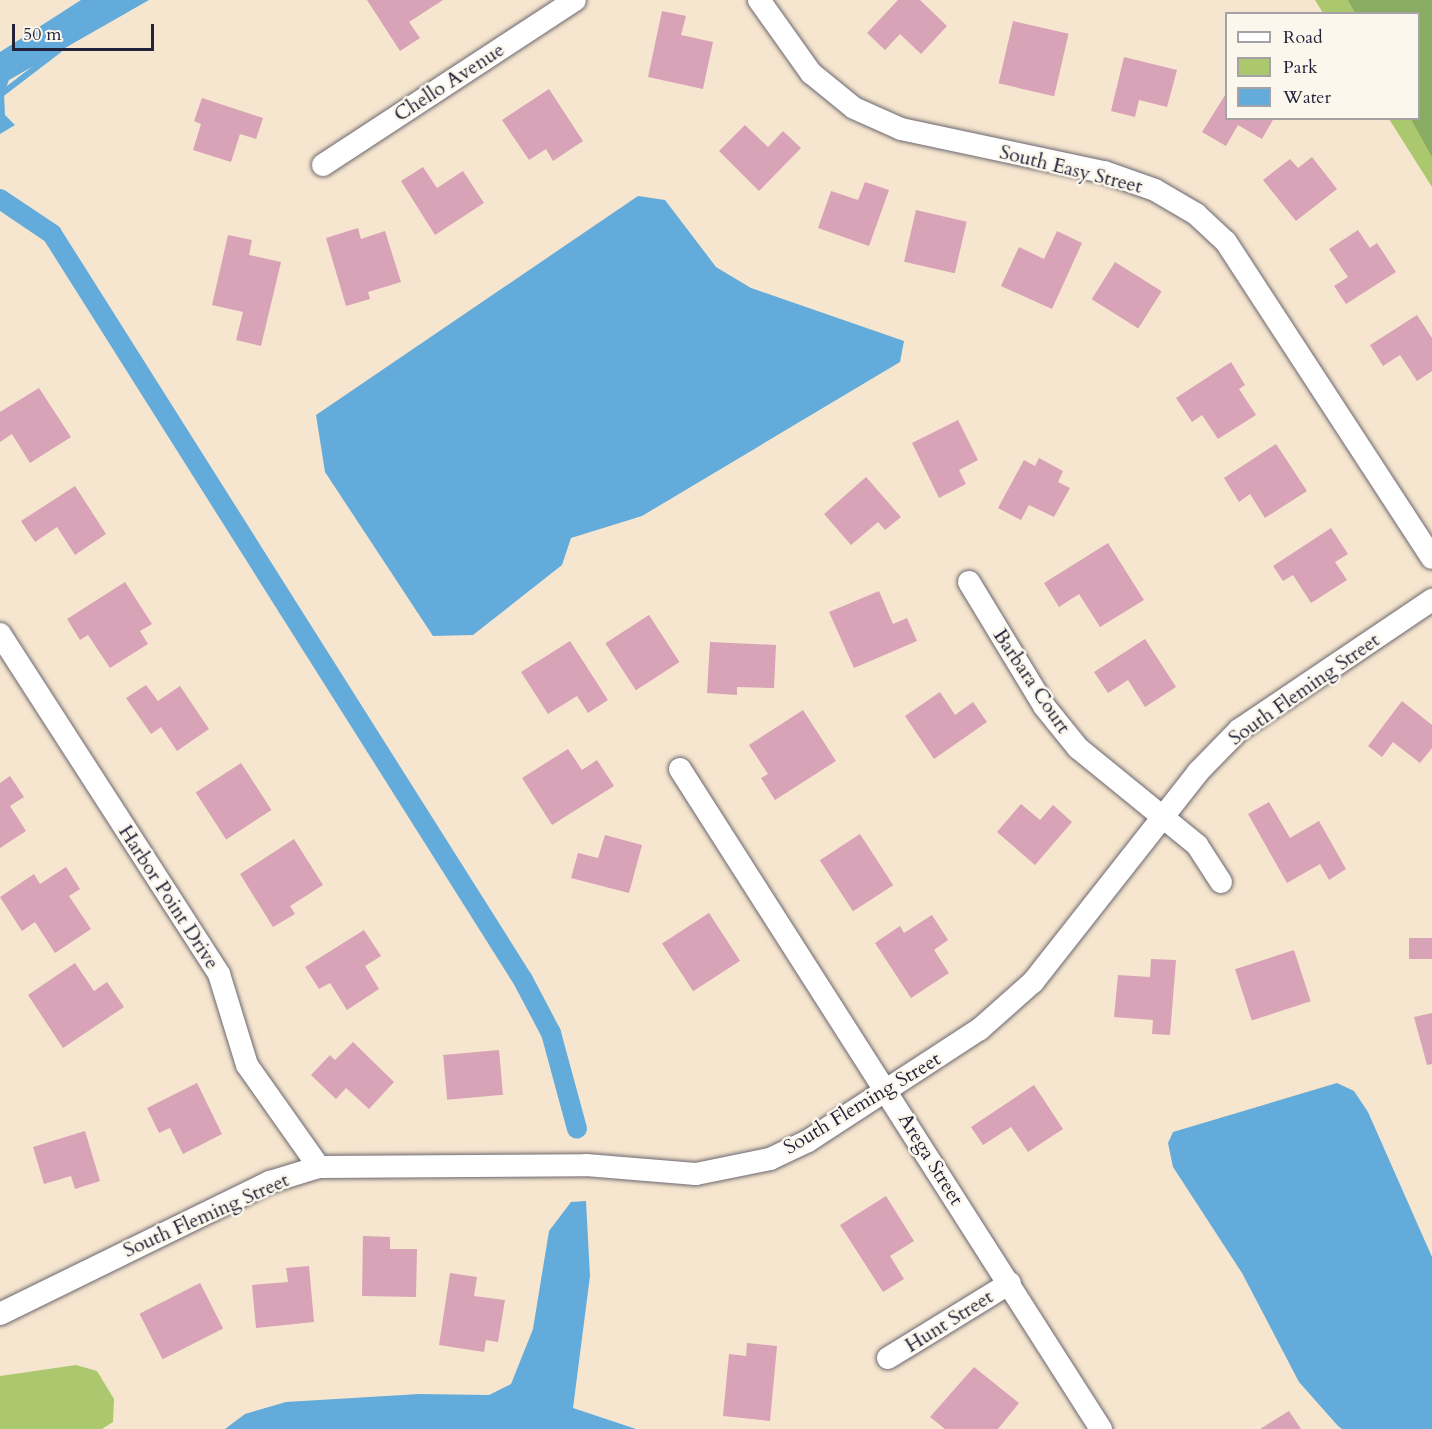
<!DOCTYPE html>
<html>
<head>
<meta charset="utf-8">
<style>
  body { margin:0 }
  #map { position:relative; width:1432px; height:1429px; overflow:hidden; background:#f6e6cf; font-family:Cardo,serif }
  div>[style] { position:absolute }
  .green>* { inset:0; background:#abc86e }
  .forest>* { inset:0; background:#88ac61 }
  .water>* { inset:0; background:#63abda }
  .stream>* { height:6px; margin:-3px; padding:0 3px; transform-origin:3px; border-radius:3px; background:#63abda }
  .canal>* { height:20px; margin:-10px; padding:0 10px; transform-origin:10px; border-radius:10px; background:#63abda }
  .building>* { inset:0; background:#d8a3b6; transform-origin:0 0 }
  .roads { filter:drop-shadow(0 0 2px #6c676f) drop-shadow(0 0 2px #6c676f) }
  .minor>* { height:22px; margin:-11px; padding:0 11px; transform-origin:11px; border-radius:11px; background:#fff }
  span { translate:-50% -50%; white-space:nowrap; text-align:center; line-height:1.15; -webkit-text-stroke:5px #fbf7ec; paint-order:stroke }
  .street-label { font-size:20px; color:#22223b }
  .legend { position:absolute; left:1225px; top:12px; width:195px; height:108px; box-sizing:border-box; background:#fbf7ec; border:2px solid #a4a2a5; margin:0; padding:8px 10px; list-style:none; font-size:18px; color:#22223b }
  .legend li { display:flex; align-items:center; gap:12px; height:30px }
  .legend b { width:30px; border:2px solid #a4a2a5 }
  .scale { position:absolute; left:12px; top:24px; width:142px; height:27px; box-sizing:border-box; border:3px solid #22223b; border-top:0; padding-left:8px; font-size:18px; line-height:21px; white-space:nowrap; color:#22223b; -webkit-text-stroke:4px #fbf7ec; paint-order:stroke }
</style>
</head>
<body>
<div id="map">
  <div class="green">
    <i style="clip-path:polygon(1315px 0,1432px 0,1432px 187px,1389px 119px,1418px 118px,1418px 14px,1323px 13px)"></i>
    <i style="clip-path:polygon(76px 1365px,97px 1371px,114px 1399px,113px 1422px,102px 1429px,0 1429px,0 1376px)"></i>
  </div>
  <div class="forest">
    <i style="clip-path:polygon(1348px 0,1432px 0,1432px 157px,1411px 119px,1418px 118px,1418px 14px,1355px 13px)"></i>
  </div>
  <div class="water">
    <i style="clip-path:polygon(81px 0,149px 0,9px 80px,4px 93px,5px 115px,15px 125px,0 134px,0 52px)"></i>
    <i style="clip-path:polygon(638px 196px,665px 200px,716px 267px,751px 288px,904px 341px,900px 362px,642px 516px,571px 538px,562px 565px,473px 635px,433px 636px,325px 472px,316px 415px)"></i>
    <i style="clip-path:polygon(1337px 1083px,1354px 1091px,1368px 1112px,1432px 1257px,1432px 1429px,1342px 1429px,1338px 1426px,1299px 1382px,1242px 1273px,1173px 1167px,1168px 1143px,1173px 1132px)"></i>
    <i style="clip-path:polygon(586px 1201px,590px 1276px,573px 1408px,636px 1429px,225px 1429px,245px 1414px,286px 1402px,419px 1394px,489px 1395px,511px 1384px,533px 1329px,549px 1231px,571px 1202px)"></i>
  </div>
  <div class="stream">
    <i style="left:0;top:95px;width:74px;rotate:-37.3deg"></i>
  </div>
  <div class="canal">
    <i style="left:0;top:199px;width:63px;rotate:33.9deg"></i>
    <i style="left:52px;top:234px;width:882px;rotate:57.73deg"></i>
    <i style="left:523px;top:980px;width:60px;rotate:62.2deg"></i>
    <i style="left:551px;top:1033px;width:99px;rotate:74.8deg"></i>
  </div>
  <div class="building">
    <i style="clip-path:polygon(367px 0,443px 0,409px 22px,420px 38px,400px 51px)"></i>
    <i style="clip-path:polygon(898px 0,920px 0,947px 26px,921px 54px,900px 34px,885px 50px,867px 33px)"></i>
    <i style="clip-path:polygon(662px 11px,686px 16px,681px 35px,713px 42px,703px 89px,648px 77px)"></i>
    <i style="left:1013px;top:21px;width:57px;height:64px;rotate:13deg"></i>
    <i style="clip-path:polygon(1124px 57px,1177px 70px,1167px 107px,1139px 100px,1135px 117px,1111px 111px)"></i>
    <i style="clip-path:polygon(549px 89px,583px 141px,553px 161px,546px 149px,529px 160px,502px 120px)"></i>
    <i style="clip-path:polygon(1227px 92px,1227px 118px,1274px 118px,1262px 139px,1238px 125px,1226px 146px,1202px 132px)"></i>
    <i style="clip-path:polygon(202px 98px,263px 118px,256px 139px,240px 134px,231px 162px,193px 150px,201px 124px,194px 121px)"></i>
    <i style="clip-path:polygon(745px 125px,768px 147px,783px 131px,801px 148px,759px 191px,719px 151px)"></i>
    <i style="clip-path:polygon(1312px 157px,1337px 189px,1296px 221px,1263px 180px,1290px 159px,1298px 168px)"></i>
    <i style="clip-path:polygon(423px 167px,437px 188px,463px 171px,484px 203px,435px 235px,401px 181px)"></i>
    <i style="clip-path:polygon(865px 182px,889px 190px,869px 246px,818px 228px,831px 191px,858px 200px)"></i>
    <i style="left:916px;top:210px;width:52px;height:53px;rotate:13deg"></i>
    <i style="clip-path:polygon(358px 228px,361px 239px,385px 231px,401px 282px,368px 292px,370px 299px,346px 306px,326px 238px)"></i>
    <i style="clip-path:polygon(1358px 230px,1370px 248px,1377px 243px,1396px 272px,1346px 304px,1334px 286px,1348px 277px,1329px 249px)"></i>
    <i style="clip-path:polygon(1057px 231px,1082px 243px,1052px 309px,1001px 286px,1019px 247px,1044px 259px)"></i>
    <i style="clip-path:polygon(228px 235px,252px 240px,249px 255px,281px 262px,261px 346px,236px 340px,243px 312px,212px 305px)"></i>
    <i style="left:1115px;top:262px;width:55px;height:44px;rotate:32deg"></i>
    <i style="clip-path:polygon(1417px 315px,1432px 338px,1432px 371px,1417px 381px,1400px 355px,1383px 366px,1370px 345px)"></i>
    <i style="clip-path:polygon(1231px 362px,1245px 385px,1239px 389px,1256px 415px,1218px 439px,1202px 415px,1192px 422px,1176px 398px)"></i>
    <i style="clip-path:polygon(39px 388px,71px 437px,30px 463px,12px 434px,0 442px,0 412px)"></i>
    <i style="clip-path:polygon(958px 420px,978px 460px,959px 470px,966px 484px,939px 498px,912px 443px)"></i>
    <i style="clip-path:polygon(1276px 444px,1307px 491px,1265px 518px,1250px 494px,1239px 502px,1224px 478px)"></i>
    <i style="clip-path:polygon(1039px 458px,1063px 471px,1058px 482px,1070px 488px,1054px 517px,1029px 505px,1021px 520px,998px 508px,1024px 460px,1035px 466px)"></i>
    <i style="clip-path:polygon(866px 477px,901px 517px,885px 530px,878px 522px,851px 545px,824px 514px)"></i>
    <i style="clip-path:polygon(75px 486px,106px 534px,75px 555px,57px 527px,35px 542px,21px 521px)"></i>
    <i style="clip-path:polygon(1331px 528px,1348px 554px,1335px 562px,1347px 580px,1311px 603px,1293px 575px,1283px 581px,1273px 566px)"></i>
    <i style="clip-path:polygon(1108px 543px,1144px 600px,1100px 627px,1079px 594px,1059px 607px,1044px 583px)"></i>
    <i style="clip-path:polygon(125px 582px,152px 624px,140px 631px,148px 644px,110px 668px,88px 635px,80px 640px,67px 619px)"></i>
    <i style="clip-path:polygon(879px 591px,893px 624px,907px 618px,917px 641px,854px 668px,829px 612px)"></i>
    <i style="left:649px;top:615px;width:56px;height:52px;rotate:57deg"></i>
    <i style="clip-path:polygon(1145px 639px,1176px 687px,1145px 707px,1128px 680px,1108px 693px,1094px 672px)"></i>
    <i style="clip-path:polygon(570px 641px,608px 700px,588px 713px,577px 696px,548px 714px,521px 672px)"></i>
    <i style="clip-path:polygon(710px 642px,776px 645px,774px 688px,737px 687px,737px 695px,707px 693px)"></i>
    <i style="clip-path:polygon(146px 685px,158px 701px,180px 686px,209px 729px,177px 751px,161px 727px,151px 734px,126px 698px)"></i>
    <i style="clip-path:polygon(940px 692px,955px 715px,973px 702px,987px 722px,934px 759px,905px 716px)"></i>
    <i style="clip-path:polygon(1402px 701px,1432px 725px,1432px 748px,1420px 763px,1393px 742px,1382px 757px,1368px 746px)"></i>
    <i style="clip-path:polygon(803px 710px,836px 761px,775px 800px,761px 778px,768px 774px,749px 745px)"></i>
    <i style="clip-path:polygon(568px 749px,582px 770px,597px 760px,614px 786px,552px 825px,522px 778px)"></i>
    <i style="left:241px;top:763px;width:56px;height:54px;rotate:57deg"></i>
    <i style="clip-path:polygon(10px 776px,24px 797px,10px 806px,26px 831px,0 848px,0 783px)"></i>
    <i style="clip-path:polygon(1269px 802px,1290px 838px,1319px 821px,1346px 869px,1329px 880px,1320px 864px,1287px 883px,1248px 814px)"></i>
    <i style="clip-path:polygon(1021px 804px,1040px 820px,1053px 805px,1072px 822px,1035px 865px,997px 832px)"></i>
    <i style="left:860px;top:834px;width:61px;height:48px;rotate:57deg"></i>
    <i style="clip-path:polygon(605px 835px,642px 845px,629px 893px,571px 878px,578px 853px,598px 858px)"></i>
    <i style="clip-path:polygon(294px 839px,323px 885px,290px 906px,295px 914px,273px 927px,240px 874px)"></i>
    <i style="clip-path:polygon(66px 867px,80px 889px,69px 896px,91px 929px,55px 953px,35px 922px,22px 931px,0 897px,34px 874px,40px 884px)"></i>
    <i style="left:709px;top:913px;width:57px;height:56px;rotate:57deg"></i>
    <i style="clip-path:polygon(932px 915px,948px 940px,934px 950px,949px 973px,911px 998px,875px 943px,900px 926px,904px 933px)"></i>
    <i style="clip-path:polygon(364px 930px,381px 956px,365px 966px,379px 989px,347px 1010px,330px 983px,319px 989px,305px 967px)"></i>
    <i style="left:1432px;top:938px;width:21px;height:23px;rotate:90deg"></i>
    <i style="left:1294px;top:950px;width:54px;height:62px;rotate:72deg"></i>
    <i style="clip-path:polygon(1151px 959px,1176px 960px,1170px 1035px,1152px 1034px,1153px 1020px,1114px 1017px,1118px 975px,1150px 977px)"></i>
    <i style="clip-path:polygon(75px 963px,94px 991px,107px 982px,124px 1007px,63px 1048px,28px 995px)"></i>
    <i style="clip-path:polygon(1432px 1013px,1432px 1064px,1427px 1065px,1414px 1017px)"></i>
    <i style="clip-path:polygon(353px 1042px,394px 1082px,369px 1109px,346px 1088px,336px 1099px,311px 1075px,330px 1055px,335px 1060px)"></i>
    <i style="left:499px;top:1050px;width:45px;height:56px;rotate:85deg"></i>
    <i style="clip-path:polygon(197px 1083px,222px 1134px,183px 1154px,170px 1128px,159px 1133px,147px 1108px)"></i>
    <i style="clip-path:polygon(1034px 1085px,1063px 1129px,1028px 1152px,1011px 1127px,983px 1145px,971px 1127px)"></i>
    <i style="clip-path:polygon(85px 1131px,100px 1181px,75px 1189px,71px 1176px,44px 1184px,33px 1147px)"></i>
    <i style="clip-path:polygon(886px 1196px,914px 1241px,890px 1256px,904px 1279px,883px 1292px,840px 1225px)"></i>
    <i style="clip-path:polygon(363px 1236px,390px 1237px,390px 1249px,417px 1249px,416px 1297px,362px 1296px)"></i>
    <i style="clip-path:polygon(309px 1266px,314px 1322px,256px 1328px,252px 1285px,288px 1282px,286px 1268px)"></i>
    <i style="clip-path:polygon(450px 1273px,477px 1277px,474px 1296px,505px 1300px,498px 1342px,486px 1340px,484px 1352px,439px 1345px)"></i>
    <i style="left:200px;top:1283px;width:51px;height:68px;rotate:63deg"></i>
    <i style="clip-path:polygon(747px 1343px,777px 1346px,770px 1421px,723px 1416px,729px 1354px,746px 1356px)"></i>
    <i style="clip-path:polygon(974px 1367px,1019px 1403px,998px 1429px,945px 1429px,930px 1417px)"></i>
    <i style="clip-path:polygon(1289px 1411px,1301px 1429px,1260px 1429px)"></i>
  </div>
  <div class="roads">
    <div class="minor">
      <i style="left:759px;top:0;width:90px;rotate:54.5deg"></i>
      <i style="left:811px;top:73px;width:55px;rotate:39.1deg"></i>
      <i style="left:854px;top:108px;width:51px;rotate:24.1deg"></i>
      <i style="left:901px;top:129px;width:208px;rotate:12deg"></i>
      <i style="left:1104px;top:172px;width:54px;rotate:19.4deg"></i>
      <i style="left:1155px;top:190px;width:48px;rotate:30.3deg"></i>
      <i style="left:1196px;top:214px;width:41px;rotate:43deg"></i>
      <i style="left:1226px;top:242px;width:377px;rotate:56.9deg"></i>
      <i style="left:323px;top:165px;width:301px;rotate:-33.2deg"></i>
      <i style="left:969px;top:582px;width:145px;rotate:58.8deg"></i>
      <i style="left:1044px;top:706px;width:54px;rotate:51deg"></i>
      <i style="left:1078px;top:748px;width:154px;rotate:39.2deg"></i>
      <i style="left:1197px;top:845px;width:44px;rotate:57deg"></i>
      <i style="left:0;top:634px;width:404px;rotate:57.2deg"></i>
      <i style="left:219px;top:974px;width:95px;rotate:72.9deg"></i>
      <i style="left:247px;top:1065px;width:125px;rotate:54.8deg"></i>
      <i style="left:680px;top:769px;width:783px;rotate:57.47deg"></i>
      <i style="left:0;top:1314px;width:301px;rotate:-26.1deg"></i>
      <i style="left:270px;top:1182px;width:51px;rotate:-17deg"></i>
      <i style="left:319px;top:1167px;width:267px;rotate:-0.4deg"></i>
      <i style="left:586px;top:1165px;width:110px;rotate:4.7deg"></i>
      <i style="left:696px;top:1174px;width:76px;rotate:-11.5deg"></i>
      <i style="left:770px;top:1159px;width:42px;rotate:-25.3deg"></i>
      <i style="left:808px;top:1141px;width:205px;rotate:-33.1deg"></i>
      <i style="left:980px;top:1029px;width:71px;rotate:-41.6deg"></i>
      <i style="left:1033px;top:982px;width:267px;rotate:-51.8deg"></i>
      <i style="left:1198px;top:772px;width:59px;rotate:-45.7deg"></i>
      <i style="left:1239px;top:730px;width:233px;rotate:-34deg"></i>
      <i style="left:888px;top:1358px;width:143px;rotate:-31.6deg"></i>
    </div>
  </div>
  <div class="street-label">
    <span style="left:449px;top:82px;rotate:-33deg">Chello Avenue</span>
    <span style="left:1071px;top:169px;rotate:14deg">South Easy Street</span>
    <span style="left:1032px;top:681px;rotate:56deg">Barbara Court</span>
    <span style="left:1304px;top:689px;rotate:-35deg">South Fleming Street</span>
    <span style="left:169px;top:897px;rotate:57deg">Harbor Point Drive</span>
    <span style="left:862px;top:1103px;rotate:-31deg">South Fleming Street</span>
    <span style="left:931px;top:1159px;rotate:58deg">Arega Street</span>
    <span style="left:206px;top:1215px;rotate:-24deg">South Fleming Street</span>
    <span style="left:949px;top:1321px;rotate:-32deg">Hunt Street</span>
  </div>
  <ul class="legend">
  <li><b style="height:8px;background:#fff"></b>Road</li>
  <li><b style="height:16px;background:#abc86e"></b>Park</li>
  <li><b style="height:16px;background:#63abda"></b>Water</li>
  </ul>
  <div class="scale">50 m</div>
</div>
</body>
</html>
